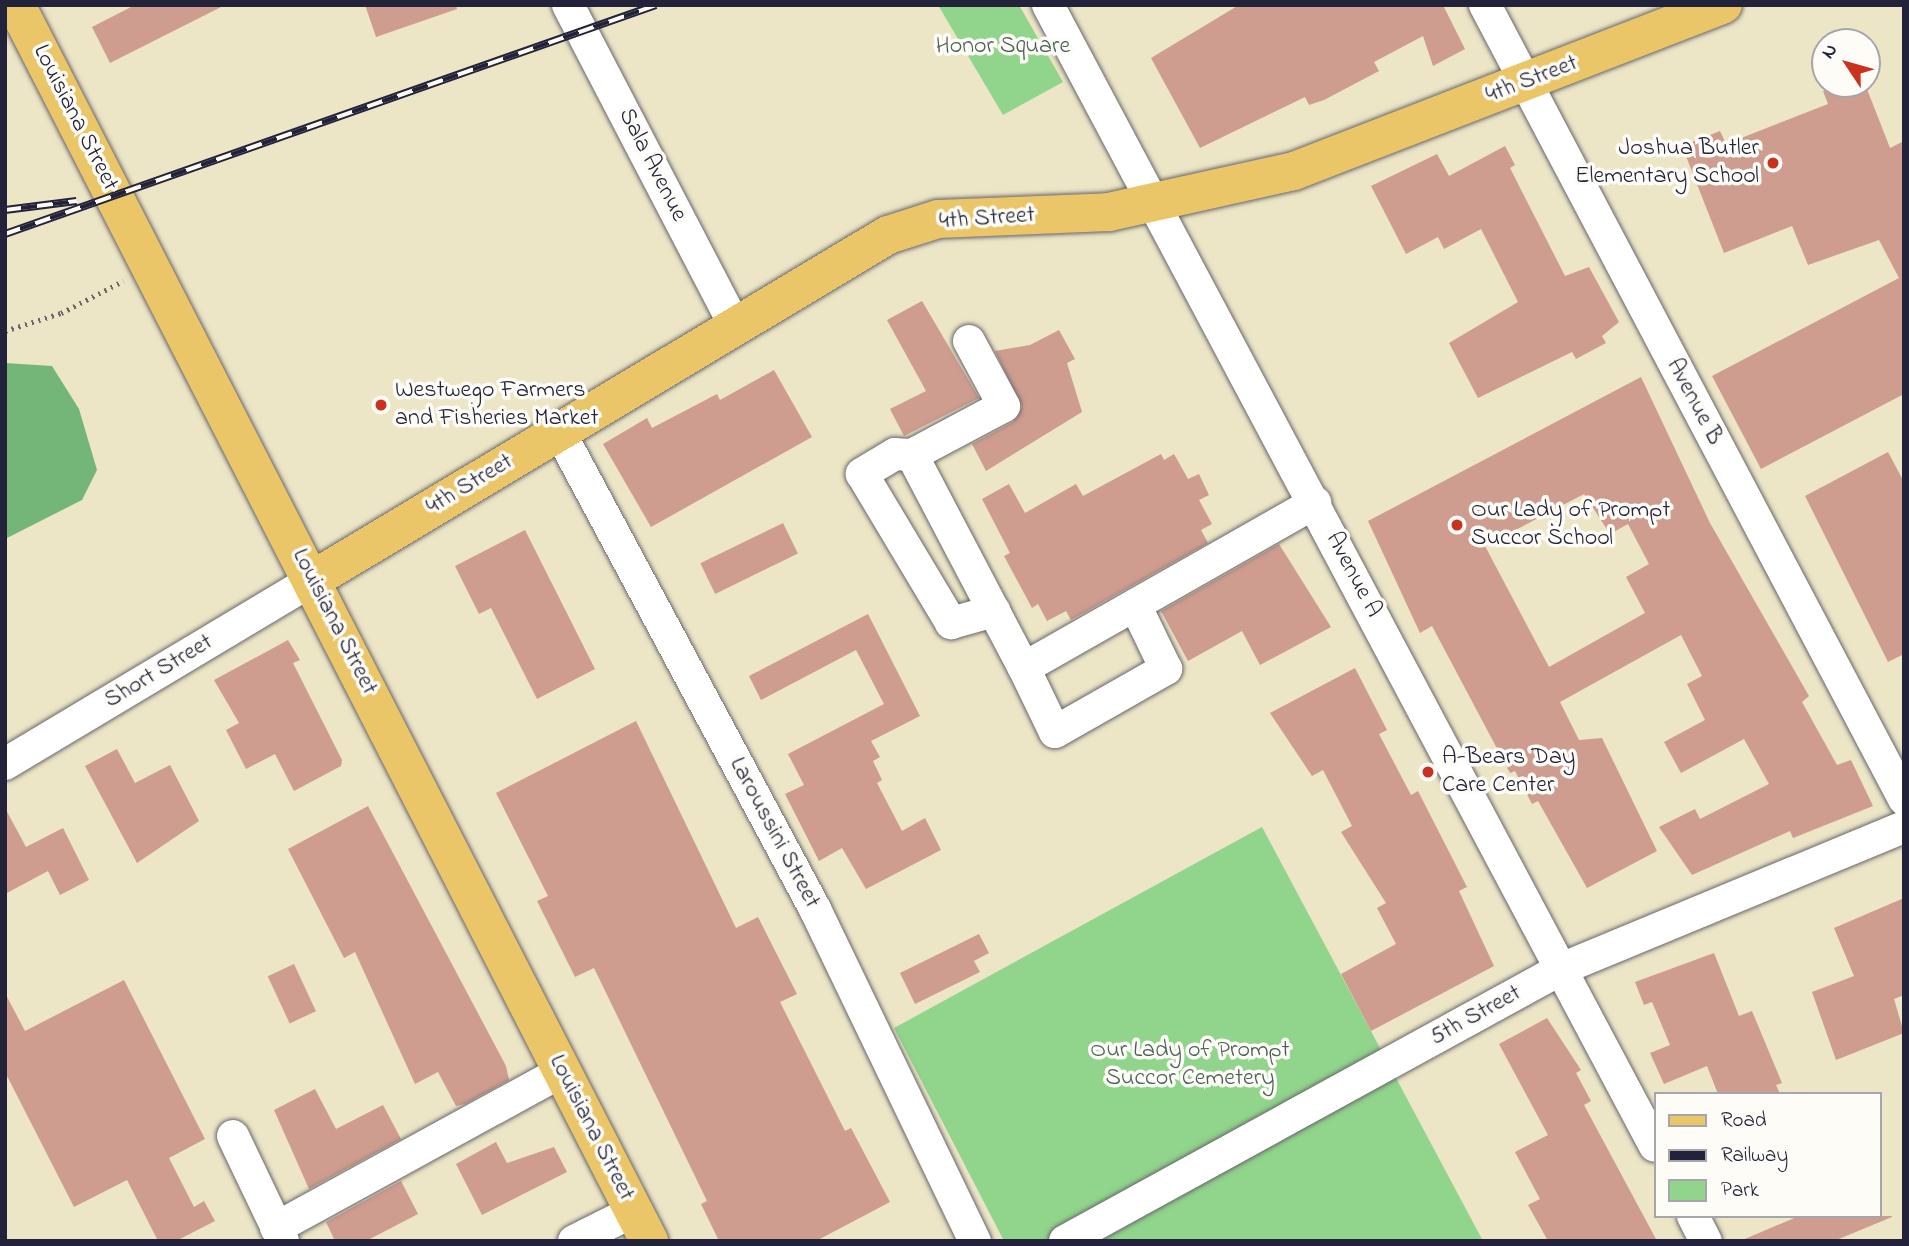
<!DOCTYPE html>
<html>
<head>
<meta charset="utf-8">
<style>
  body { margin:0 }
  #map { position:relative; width:1909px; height:1246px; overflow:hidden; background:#ece5c6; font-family:"Indie Flower",sans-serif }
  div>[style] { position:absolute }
  .green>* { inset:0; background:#91d48c }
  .forest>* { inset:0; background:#74b678 }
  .building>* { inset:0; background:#ce9d8f; transform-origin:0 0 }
  .path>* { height:4.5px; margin-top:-2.25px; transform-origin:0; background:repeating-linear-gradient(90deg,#69666c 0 2px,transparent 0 7px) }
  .roads { filter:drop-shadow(0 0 2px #69666c) drop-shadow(0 0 2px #69666c) }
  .minor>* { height:32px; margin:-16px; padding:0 16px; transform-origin:16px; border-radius:16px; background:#fff }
  .major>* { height:38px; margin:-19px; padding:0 19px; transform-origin:19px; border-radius:19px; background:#ebc669 }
  .rail>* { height:8px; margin-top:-4px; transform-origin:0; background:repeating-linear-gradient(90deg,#fdfcf7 0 16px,#22223b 0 32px); box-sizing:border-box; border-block:2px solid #22223b }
  .dots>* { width:19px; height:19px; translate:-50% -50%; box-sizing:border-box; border:4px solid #fdfcf7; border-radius:50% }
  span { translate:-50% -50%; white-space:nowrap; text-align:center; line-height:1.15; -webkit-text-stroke:7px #fdfcf7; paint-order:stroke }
  .park-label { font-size:24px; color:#496057 }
  .street-label { font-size:24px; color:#22223b }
  .poi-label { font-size:24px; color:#22223b }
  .right { translate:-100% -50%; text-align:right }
  .left { translate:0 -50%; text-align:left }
  .frame { position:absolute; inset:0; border:7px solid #22223b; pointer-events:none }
  .legend { position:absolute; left:1654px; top:1092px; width:228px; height:126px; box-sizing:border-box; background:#fdfcf7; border:2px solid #a5a5ac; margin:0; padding:9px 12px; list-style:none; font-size:21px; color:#22223b }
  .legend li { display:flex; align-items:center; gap:14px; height:35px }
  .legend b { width:35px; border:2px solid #a5a5ac }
  .north { position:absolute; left:1811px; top:28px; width:70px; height:70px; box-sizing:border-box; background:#fdfcf7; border:2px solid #a5a5ac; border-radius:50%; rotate:306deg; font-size:19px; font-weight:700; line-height:28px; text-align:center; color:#22223b }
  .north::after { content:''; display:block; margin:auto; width:24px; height:32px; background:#c8321e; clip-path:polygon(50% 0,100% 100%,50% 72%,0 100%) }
</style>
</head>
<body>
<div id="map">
  <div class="green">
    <i style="clip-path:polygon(938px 5px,1019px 5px,1063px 82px,1003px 115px)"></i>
    <i style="clip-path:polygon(1262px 827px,1483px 1241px,1004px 1241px,894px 1028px)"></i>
  </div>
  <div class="forest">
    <i style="clip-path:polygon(5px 363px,52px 366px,79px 409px,97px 470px,82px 500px,5px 539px)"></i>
  </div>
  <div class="building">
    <i style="clip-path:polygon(135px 5px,225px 5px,110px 63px,92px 27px)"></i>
    <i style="clip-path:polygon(365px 5px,456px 5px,457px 9px,376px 37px)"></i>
    <i style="clip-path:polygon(1239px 5px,1443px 5px,1465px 49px,1433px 66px,1423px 36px,1374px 62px,1379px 71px,1324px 100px,1309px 105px,1305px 97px,1200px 148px,1151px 58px)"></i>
    <i style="clip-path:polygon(1840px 84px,1865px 84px,1890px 148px,1904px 141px,1904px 394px,1761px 469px,1712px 376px,1899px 278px,1879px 240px,1808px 265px,1792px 226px,1724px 253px,1682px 146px,1720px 131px,1726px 144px,1828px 104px,1823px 91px)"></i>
    <i style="clip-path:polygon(1505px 146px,1515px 165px,1510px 168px,1565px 276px,1589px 267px,1619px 322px,1602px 336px,1606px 343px,1576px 359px,1572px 352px,1478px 398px,1449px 343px,1518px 302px,1481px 229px,1444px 249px,1438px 237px,1406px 254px,1371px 186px,1437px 154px,1449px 176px)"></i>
    <i style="clip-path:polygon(922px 301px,979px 398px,904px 436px,890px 409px,926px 391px,887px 320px)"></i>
    <i style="clip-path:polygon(1059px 330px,1075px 359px,1067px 363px,1082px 412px,986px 471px,972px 444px,1013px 422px,1022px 407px,995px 351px,1030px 345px)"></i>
    <i style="clip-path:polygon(774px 370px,812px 437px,651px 527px,603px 444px,647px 418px,652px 428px,717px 394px,720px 400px)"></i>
    <i style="clip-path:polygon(evenodd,1641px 377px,1710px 523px,1809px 696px,1802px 702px,1837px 765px,1851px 760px,1873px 806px,1793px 838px,1790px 831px,1692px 875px,1659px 827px,1695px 809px,1700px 819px,1769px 784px,1744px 739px,1681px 773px,1664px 742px,1705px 720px,1687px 684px,1702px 676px,1681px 635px,1560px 702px,1579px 740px,1602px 738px,1657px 851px,1587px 888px,1538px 801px,1532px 804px,1515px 771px,1510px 773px,1432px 626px,1420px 633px,1368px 521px,1641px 377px,1584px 494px,1610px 534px,1628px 524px,1649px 564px,1626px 577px,1645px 613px,1549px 667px,1485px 546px,1584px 494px)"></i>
    <i style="clip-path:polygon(1888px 452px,1904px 482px,1904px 654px,1888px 662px,1805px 496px)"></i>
    <i style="clip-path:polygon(1161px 454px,1164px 460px,1174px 454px,1188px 479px,1199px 474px,1209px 495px,1199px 500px,1212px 524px,1201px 530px,1208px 543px,1071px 620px,1066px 611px,1047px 621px,1038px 604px,1032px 608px,1004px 556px,1010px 553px,982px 499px,1009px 484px,1025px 513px,1076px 484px,1083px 496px)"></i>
    <i style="left:783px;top:523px;width:34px;height:92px;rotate:64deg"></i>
    <i style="clip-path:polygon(525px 530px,595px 669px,537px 699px,491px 608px,479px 614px,455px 566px)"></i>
    <i style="clip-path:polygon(1279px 544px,1331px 627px,1260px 665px,1242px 631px,1188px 661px,1161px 611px)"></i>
    <i style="clip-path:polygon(868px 614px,920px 716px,871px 741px,880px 757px,873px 761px,882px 780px,877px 783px,902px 831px,925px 818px,941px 850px,866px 889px,842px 848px,819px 861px,785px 794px,804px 785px,788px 754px,884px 704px,856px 650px,761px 700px,749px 676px)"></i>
    <i style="clip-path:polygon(288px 640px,300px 660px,293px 663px,342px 760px,341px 766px,294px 791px,275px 754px,246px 769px,226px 730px,239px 723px,214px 680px)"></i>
    <i style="clip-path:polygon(1355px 668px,1387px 730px,1379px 734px,1411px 795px,1418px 791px,1467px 887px,1459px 891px,1494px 966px,1371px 1031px,1341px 974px,1396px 944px,1377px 908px,1386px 903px,1341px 832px,1352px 826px,1323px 770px,1312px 776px,1270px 713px)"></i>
    <i style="clip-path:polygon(636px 721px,736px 928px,758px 917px,797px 994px,780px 1002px,845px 1131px,851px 1128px,890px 1202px,816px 1241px,719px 1241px,701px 1204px,707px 1201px,594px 968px,575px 977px,537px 901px,548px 896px,496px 793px)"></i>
    <i style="clip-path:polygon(117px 749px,135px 783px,170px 765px,199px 821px,137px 863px,85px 766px)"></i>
    <i style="clip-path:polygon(368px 806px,506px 1066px,509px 1080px,465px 1104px,456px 1106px,438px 1072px,415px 1084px,355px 952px,344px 958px,288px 849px)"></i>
    <i style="clip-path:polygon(5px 808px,26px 847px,63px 828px,89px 880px,60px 895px,48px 871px,5px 894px)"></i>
    <i style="clip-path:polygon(1904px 898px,1904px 995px,1894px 999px,1904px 1033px,1836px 1060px,1812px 992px,1854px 976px,1834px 928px)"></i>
    <i style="clip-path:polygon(979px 934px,989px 953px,974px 961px,980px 972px,915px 1004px,900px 973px)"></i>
    <i style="clip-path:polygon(1714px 953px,1739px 1016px,1752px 1011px,1782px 1083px,1776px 1085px,1780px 1094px,1718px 1094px,1707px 1066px,1664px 1084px,1650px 1053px,1670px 1045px,1652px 1002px,1644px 1005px,1635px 982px)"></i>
    <i style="left:294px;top:964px;width:52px;height:29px;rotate:65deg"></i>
    <i style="clip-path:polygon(124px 980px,205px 1139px,169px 1158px,194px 1207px,204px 1201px,215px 1221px,176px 1241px,158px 1241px,127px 1180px,74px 1207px,5px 1072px,5px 993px,25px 1031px)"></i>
    <i style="clip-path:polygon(1547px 1018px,1581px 1070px,1576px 1073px,1591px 1101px,1584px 1105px,1657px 1241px,1548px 1241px,1528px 1205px,1540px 1199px,1515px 1152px,1548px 1135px,1499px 1044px)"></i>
    <i style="clip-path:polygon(315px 1089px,336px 1129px,383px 1105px,401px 1139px,309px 1189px,274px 1110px)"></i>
    <i style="clip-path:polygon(496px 1142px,507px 1163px,554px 1147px,567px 1172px,482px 1215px,456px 1164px)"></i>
    <i style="clip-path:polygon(401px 1181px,418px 1214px,366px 1241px,335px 1241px,326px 1222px)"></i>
    <i style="clip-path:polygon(1799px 1216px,1892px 1216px,1892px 1217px,1834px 1241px,1740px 1241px)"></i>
  </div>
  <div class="path">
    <i style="left:5px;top:331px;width:59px;rotate:-17.8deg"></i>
    <i style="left:61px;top:313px;width:70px;rotate:-27.3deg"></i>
  </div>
  <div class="roads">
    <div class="minor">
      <i style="left:568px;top:5px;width:362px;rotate:62.5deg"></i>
      <i style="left:1048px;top:5px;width:1292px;rotate:61.99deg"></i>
      <i style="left:1485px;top:5px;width:898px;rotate:62.18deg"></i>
      <i style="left:969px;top:341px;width:74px;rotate:61.7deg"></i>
      <i style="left:1004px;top:406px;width:104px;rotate:152deg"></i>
      <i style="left:912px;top:455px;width:241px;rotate:62.3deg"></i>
      <i style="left:1024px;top:668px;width:335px;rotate:-29.6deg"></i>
      <i style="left:559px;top:431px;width:542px;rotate:61.83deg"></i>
      <i style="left:815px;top:909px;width:369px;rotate:64.3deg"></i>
      <i style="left:912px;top:455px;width:17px;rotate:-177deg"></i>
      <i style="left:895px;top:454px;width:39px;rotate:149deg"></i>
      <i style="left:862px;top:474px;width:174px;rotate:59.1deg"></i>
      <i style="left:951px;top:623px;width:45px;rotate:-15.6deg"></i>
      <i style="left:1024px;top:668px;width:71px;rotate:64.2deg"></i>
      <i style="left:1055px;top:732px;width:128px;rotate:-29.6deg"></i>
      <i style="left:1166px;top:669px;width:71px;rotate:-115.8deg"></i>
      <i style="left:5px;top:764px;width:358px;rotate:-30.9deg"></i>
      <i style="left:233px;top:1136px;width:116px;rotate:64.5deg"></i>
      <i style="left:1693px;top:1216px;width:28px;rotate:63deg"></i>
      <i style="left:276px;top:1228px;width:327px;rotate:-28.7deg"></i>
      <i style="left:574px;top:1241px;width:67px;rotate:-26.6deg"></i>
      <i style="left:1065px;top:1241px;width:566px;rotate:-28.74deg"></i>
      <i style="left:1561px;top:969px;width:371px;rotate:-22.5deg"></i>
    </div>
    <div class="major">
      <i style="left:16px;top:5px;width:1389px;rotate:62.88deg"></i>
      <i style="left:312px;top:580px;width:671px;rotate:-30.92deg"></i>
      <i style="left:888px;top:235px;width:52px;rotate:-17.7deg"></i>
      <i style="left:938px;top:219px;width:171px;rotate:-2.3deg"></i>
      <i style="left:1109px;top:212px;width:189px;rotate:-12.5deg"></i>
      <i style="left:1294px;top:171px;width:460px;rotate:-21.2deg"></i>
    </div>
  </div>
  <div class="rail">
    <i style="left:5px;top:210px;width:72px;rotate:-7.2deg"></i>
    <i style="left:5px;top:234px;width:690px;rotate:-19.38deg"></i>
  </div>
  <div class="dots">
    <i style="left:1773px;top:163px;background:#c8321e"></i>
    <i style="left:381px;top:405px;background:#c8321e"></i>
    <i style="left:1457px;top:525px;background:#c8321e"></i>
    <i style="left:1428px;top:772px;background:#c8321e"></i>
  </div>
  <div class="park-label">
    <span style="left:1003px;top:47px">Honor Square</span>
    <span style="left:1190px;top:1065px">Our Lady of Prompt<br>Succor Cemetery</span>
  </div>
  <div class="street-label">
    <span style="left:1532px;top:80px;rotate:-21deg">4th Street</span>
    <span style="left:75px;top:118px;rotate:63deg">Louisiana Street</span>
    <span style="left:652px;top:165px;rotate:63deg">Sala Avenue</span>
    <span style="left:987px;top:219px;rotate:-4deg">4th Street</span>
    <span style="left:1694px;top:402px;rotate:62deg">Avenue B</span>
    <span style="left:470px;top:485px;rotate:-31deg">4th Street</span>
    <span style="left:1353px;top:575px;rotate:62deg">Avenue A</span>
    <span style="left:334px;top:622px;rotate:63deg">Louisiana Street</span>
    <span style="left:159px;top:672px;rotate:-31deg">Short Street</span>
    <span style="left:774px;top:833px;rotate:62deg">Laroussini Street</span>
    <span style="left:1476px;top:1016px;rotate:-29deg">5th Street</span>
    <span style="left:591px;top:1128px;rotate:63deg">Louisiana Street</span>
  </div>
  <div class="poi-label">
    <span class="right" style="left:1759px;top:163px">Joshua Butler<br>Elementary School</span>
    <span class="left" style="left:395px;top:405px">Westwego Farmers<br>and Fisheries Market</span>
    <span class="left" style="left:1471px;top:525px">Our Lady of Prompt<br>Succor School</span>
    <span class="left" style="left:1442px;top:772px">A-Bears Day<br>Care Center</span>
  </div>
  <div class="frame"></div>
  <ul class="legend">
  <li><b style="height:9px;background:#ebc669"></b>Road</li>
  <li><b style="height:9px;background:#22223b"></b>Railway</li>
  <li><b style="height:19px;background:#91d48c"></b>Park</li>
  </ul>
  <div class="north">N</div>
</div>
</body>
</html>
